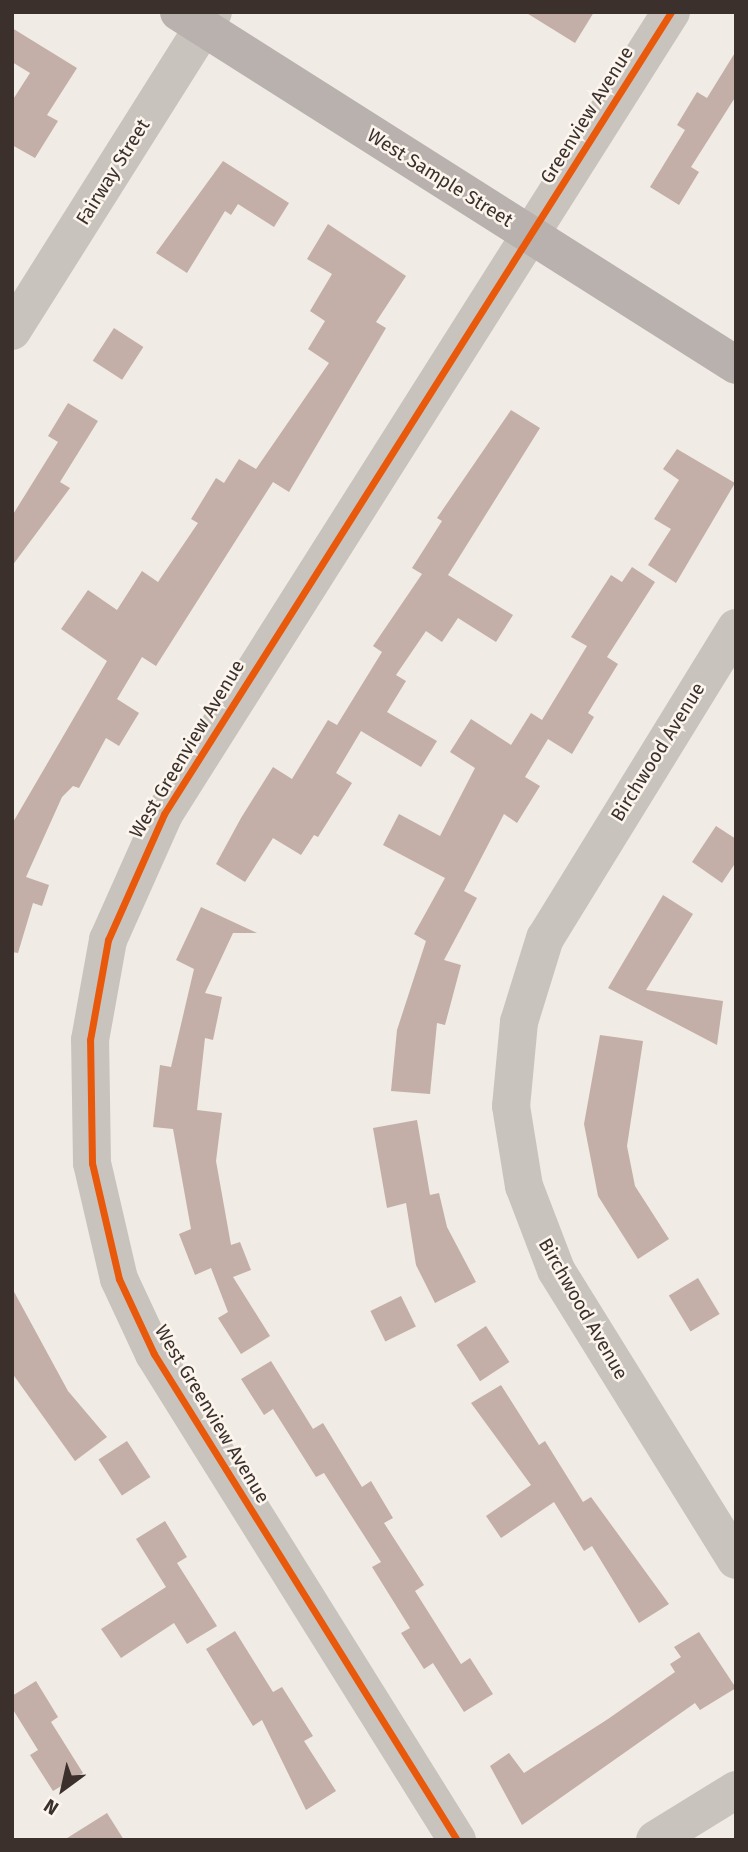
<!DOCTYPE html>
<html>
<head>
<meta charset="utf-8">
<style>
  body { margin:0 }
  #map { position:relative; width:748px; height:1852px; overflow:hidden; background:#f0ebe5; font-family:"Fira Sans",sans-serif }
  div>[style] { position:absolute }
  .building>* { inset:0; background:#c3afa7; transform-origin:0 0 }
  .minor>* { height:38px; margin:-19px; padding:0 19px; transform-origin:19px; border-radius:19px; background:#c9c3be }
  .major>* { height:38px; margin:-19px; padding:0 19px; transform-origin:19px; border-radius:19px; background:#b8b1ad }
  .cycleway>* { height:7px; margin:-3.5px; padding:0 3.5px; transform-origin:3.5px; border-radius:3.5px; background:#e8590c }
  span { translate:-50% -50%; white-space:nowrap; text-align:center; line-height:1.15; -webkit-text-stroke:5px #fbf5ee; paint-order:stroke }
  .street-label { font-size:19px; color:#3b302b }
  .frame { position:absolute; inset:0; border:14px solid #3b302b; pointer-events:none }
  .north { position:absolute; left:28px; top:1754px; width:70px; height:70px; -webkit-text-stroke:5px #fbf5ee; paint-order:stroke; rotate:213deg; font-size:19px; font-weight:700; line-height:28px; text-align:center; color:#3b302b }
  .north::after { content:''; display:block; margin:auto; width:24px; height:32px; background:#3b302b; clip-path:polygon(50% 0,100% 100%,50% 72%,0 100%) }
</style>
</head>
<body>
<div id="map">
  <div class="building">
    <i style="clip-path:polygon(525px 12px,594px 12px,575px 43px)"></i>
    <i style="clip-path:polygon(12px 28px,77px 68px,47px 115px,58px 121px,35px 158px,12px 145px,12px 101px,30px 73px,12px 62px)"></i>
    <i style="clip-path:polygon(736px 51px,736px 96px,691px 167px,699px 172px,679px 205px,650px 187px,685px 130px,677px 125px,697px 92px,707px 98px)"></i>
    <i style="clip-path:polygon(223px 161px,289px 203px,274px 227px,238px 204px,231px 215px,225px 211px,187px 273px,156px 253px)"></i>
    <i style="clip-path:polygon(328px 224px,406px 276px,376px 322px,386px 328px,289px 492px,273px 482px,156px 666px,142px 657px,117px 699px,139px 713px,119px 746px,106px 738px,79px 788px,73px 786px,62px 797px,26px 877px,49px 885px,42px 906px,33px 903px,18px 953px,12px 952px,12px 824px,107px 661px,61px 629px,88px 590px,117px 610px,142px 571px,158px 582px,198px 523px,191px 519px,216px 478px,224px 483px,239px 459px,256px 469px,329px 363px,308px 349px,325px 321px,310px 311px,332px 274px,307px 259px)"></i>
    <i style="left:114px;top:328px;width:35px;height:39px;rotate:33deg"></i>
    <i style="clip-path:polygon(68px 403px,98px 421px,60px 482px,70px 488px,12px 566px,12px 516px,58px 442px,48px 436px)"></i>
    <i style="clip-path:polygon(511px 410px,540px 428px,448px 575px,513px 615px,496px 642px,458px 618px,442px 642px,426px 631px,396px 675px,406px 681px,387px 712px,437px 741px,421px 767px,361px 731px,336px 773px,352px 783px,318px 837px,314px 835px,301px 855px,273px 838px,245px 882px,216px 864px,241px 818px,273px 767px,292px 779px,328px 720px,337px 725px,382px 652px,373px 646px,422px 574px,412px 568px,442px 521px,437px 518px)"></i>
    <i style="clip-path:polygon(677px 449px,735px 483px,676px 583px,648px 565px,671px 529px,654px 519px,679px 480px,663px 469px)"></i>
    <i style="clip-path:polygon(632px 567px,655px 582px,607px 657px,618px 664px,588px 713px,594px 717px,572px 754px,548px 739px,525px 777px,540px 786px,517px 823px,504px 814px,464px 891px,477px 898px,444px 960px,461px 965px,445px 1025px,437px 1023px,430px 1094px,391px 1091px,397px 1030px,426px 941px,414px 934px,445px 878px,383px 845px,399px 814px,440px 836px,475px 768px,450px 752px,471px 719px,511px 745px,531px 713px,542px 720px,587px 646px,571px 637px,611px 575px,622px 582px)"></i>
    <i style="clip-path:polygon(716px 826px,736px 839px,736px 862px,722px 883px,692px 862px)"></i>
    <i style="clip-path:polygon(663px 895px,693px 914px,646px 990px,723px 1001px,717px 1045px,608px 988px)"></i>
    <i style="clip-path:polygon(201px 907px,257px 933px,233px 933px,205px 993px,222px 997px,213px 1040px,205px 1038px,197px 1110px,222px 1113px,216px 1161px,231px 1245px,240px 1242px,251px 1270px,233px 1277px,270px 1336px,241px 1354px,218px 1318px,228px 1312px,211px 1268px,195px 1275px,179px 1234px,191px 1229px,173px 1129px,153px 1127px,160px 1065px,171px 1067px,194px 969px,176px 960px)"></i>
    <i style="clip-path:polygon(600px 1035px,643px 1041px,627px 1146px,635px 1186px,669px 1239px,638px 1259px,598px 1196px,584px 1124px)"></i>
    <i style="clip-path:polygon(417px 1120px,430px 1195px,439px 1193px,447px 1227px,476px 1282px,435px 1303px,416px 1265px,406px 1203px,387px 1208px,373px 1128px)"></i>
    <i style="left:698px;top:1278px;width:42px;height:34px;rotate:59deg"></i>
    <i style="clip-path:polygon(12px 1288px,68px 1391px,107px 1437px,75px 1461px,12px 1373px)"></i>
    <i style="left:401px;top:1296px;width:34px;height:34px;rotate:64deg"></i>
    <i style="left:486px;top:1326px;width:43px;height:35px;rotate:57deg"></i>
    <i style="clip-path:polygon(271px 1361px,313px 1429px,323px 1423px,362px 1487px,371px 1481px,393px 1518px,384px 1523px,424px 1585px,415px 1591px,461px 1664px,470px 1658px,493px 1694px,464px 1712px,433px 1663px,424px 1669px,401px 1633px,410px 1628px,372px 1567px,381px 1562px,324px 1473px,316px 1477px,273px 1409px,264px 1415px,241px 1379px)"></i>
    <i style="clip-path:polygon(501px 1385px,539px 1445px,545px 1441px,583px 1502px,591px 1497px,669px 1604px,639px 1623px,592px 1546px,584px 1551px,554px 1502px,501px 1538px,486px 1516px,531px 1485px,471px 1403px)"></i>
    <i style="left:127px;top:1441px;width:43px;height:34px;rotate:57deg"></i>
    <i style="clip-path:polygon(165px 1521px,187px 1557px,177px 1563px,217px 1626px,187px 1644px,174px 1623px,121px 1658px,101px 1629px,166px 1587px,136px 1539px)"></i>
    <i style="clip-path:polygon(235px 1631px,273px 1692px,282px 1687px,313px 1736px,304px 1741px,336px 1791px,306px 1810px,262px 1720px,253px 1726px,206px 1649px)"></i>
    <i style="clip-path:polygon(699px 1632px,736px 1688px,700px 1710px,695px 1703px,522px 1825px,490px 1766px,509px 1753px,524px 1773px,608px 1719px,675px 1672px,670px 1664px,681px 1657px,674px 1647px)"></i>
    <i style="clip-path:polygon(36px 1681px,58px 1717px,51px 1722px,83px 1773px,53px 1791px,30px 1755px,38px 1750px,12px 1708px,12px 1696px)"></i>
    <i style="clip-path:polygon(107px 1813px,124px 1840px,64px 1840px)"></i>
  </div>
  <div class="minor">
    <i style="left:12px;top:331px;width:377px;rotate:-57.8deg"></i>
    <i style="left:736px;top:628px;width:364px;rotate:121.6deg"></i>
    <i style="left:545px;top:938px;width:88px;rotate:107.2deg"></i>
    <i style="left:519px;top:1022px;width:84px;rotate:95.4deg"></i>
    <i style="left:511px;top:1106px;width:81px;rotate:80.8deg"></i>
    <i style="left:524px;top:1186px;width:90px;rotate:69.1deg"></i>
    <i style="left:556px;top:1270px;width:341px;rotate:58.2deg"></i>
    <i style="left:457px;top:1840px;width:573px;rotate:-121.94deg"></i>
    <i style="left:154px;top:1354px;width:83px;rotate:-115deg"></i>
    <i style="left:119px;top:1279px;width:119px;rotate:-103.1deg"></i>
    <i style="left:92px;top:1163px;width:123px;rotate:-90.9deg"></i>
    <i style="left:90px;top:1040px;width:102px;rotate:-79.8deg"></i>
    <i style="left:108px;top:940px;width:138px;rotate:-66deg"></i>
    <i style="left:164px;top:814px;width:949px;rotate:-57.7deg"></i>
    <i style="left:655px;top:1840px;width:95px;rotate:-31.7deg"></i>
  </div>
  <div class="major">
    <i style="left:179px;top:12px;width:659px;rotate:32.36deg"></i>
  </div>
  <div class="cycleway">
    <i style="left:457px;top:1840px;width:573px;rotate:-121.94deg"></i>
    <i style="left:154px;top:1354px;width:83px;rotate:-115deg"></i>
    <i style="left:119px;top:1279px;width:119px;rotate:-103.1deg"></i>
    <i style="left:92px;top:1163px;width:123px;rotate:-90.9deg"></i>
    <i style="left:90px;top:1040px;width:102px;rotate:-79.8deg"></i>
    <i style="left:108px;top:940px;width:138px;rotate:-66deg"></i>
    <i style="left:164px;top:814px;width:949px;rotate:-57.7deg"></i>
  </div>
  <div class="street-label">
    <span style="left:587px;top:115px;rotate:-58deg">Greenview Avenue</span>
    <span style="left:113px;top:172px;rotate:-58deg">Fairway Street</span>
    <span style="left:440px;top:178px;rotate:32deg">West Sample Street</span>
    <span style="left:187px;top:749px;rotate:-59deg">West Greenview Avenue</span>
    <span style="left:658px;top:752px;rotate:-58deg">Birchwood Avenue</span>
    <span style="left:583px;top:1309px;rotate:60deg">Birchwood Avenue</span>
    <span style="left:212px;top:1414px;rotate:59deg">West Greenview Avenue</span>
  </div>
  <div class="frame"></div>
  <div class="north">N</div>
</div>
</body>
</html>
